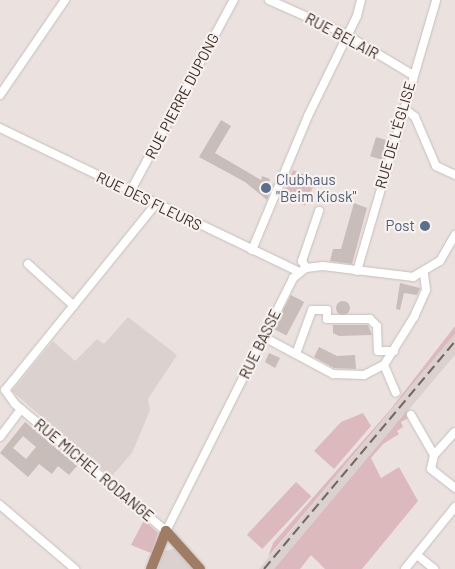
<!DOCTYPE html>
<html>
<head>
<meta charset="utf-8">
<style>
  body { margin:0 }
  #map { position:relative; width:455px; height:569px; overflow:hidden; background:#ebe2e0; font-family:Barlow,sans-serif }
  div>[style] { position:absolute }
  .built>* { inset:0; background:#dbd1ce }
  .green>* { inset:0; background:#dcb9bc; transform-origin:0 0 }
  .building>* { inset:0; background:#c8bdb8; transform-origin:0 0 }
  .round { border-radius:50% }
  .roads { filter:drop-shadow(0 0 1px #c4bfbc) drop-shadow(0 0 1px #c4bfbc) }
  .minor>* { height:8px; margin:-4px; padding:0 4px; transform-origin:4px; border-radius:4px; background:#fff }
  .major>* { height:10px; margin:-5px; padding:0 5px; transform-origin:5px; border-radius:5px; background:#a07c65 }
  .rail>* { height:2px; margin-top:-1px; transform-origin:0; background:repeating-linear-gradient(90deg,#77665b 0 10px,transparent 0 15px) }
  .dots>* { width:14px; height:14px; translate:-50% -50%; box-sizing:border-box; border:2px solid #f7f1f0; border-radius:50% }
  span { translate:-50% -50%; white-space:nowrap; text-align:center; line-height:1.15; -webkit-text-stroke:4.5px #f7f1f0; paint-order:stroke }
  .street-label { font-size:15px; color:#3b2b21 }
  .service-label { font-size:15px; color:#4e5e75 }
  .left { translate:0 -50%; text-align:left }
  .right { translate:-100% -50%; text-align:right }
</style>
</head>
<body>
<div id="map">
  <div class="built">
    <i style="clip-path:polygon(128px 317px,177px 355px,148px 399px,150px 410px,132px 453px,111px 477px,12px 391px,53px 341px,75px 361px,97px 339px,104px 344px)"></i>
    <i style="clip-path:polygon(455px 334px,455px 355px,274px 569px,259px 569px)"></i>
    <i style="clip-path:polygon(174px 549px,177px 551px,193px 569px,158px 569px,164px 551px)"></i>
  </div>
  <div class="green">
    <i style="left:293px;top:170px;width:25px;height:28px;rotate:23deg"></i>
    <i style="clip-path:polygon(455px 326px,455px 334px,268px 557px,273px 543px,390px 410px)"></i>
    <i style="clip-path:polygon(407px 411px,408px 418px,401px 422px,403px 427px,397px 431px,399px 434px,383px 444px,371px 458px,381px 478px,399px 467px,418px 501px,362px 569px,325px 569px,311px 555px,300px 569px,274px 569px)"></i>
    <i style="clip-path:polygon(363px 413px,371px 426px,334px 469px,314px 451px,341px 422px)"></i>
    <i style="left:296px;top:482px;width:21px;height:72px;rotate:43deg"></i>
    <i style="clip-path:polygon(144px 520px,158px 533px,151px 553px,131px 545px)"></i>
  </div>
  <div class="building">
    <i style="clip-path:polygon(221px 120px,231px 126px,215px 153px,261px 180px,262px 176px,270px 179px,269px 183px,273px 185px,267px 200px,245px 182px,199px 157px)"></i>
    <i style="left:376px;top:137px;width:14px;height:20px;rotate:17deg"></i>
    <i style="clip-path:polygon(354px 203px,367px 208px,352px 264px,330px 261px,333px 249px,341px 249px)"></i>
    <i style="clip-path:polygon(400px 283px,420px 288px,417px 295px,404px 293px,400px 310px,396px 309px)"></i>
    <i style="left:291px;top:295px;width:15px;height:38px;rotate:28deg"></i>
    <i class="round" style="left:336px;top:301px;width:14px;height:14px"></i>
    <i style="clip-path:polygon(333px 325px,368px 325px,372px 335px,339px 336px,333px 333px)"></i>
    <i style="clip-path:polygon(319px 347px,337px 356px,355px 355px,356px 369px,334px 368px,314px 357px)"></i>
    <i style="clip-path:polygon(269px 353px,280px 358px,275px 368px,265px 362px)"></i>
    <i style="clip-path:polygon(evenodd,25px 422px,77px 466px,69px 475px,58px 466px,52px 474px,39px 464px,28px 477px,0 453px,25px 422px,23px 436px,36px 447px,26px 459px,13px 448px,23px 436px)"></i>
  </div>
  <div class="roads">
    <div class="minor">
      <i style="left:269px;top:0;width:81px;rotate:24deg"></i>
      <i style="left:343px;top:33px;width:82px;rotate:31deg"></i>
      <i style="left:0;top:95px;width:115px;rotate:-55.6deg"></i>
      <i style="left:404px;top:108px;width:14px;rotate:39deg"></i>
      <i style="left:415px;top:117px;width:53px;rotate:66.8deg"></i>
      <i style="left:436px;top:166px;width:21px;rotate:25deg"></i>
      <i style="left:0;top:128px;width:332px;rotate:25.7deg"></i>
      <i style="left:130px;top:192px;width:218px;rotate:-61.6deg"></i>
      <i style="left:155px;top:205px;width:238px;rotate:129deg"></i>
      <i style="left:5px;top:390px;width:17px;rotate:54deg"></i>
      <i style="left:15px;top:404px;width:197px;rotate:40.1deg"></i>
      <i style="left:166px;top:531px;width:283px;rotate:-63.3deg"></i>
      <i style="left:293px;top:278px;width:16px;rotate:-38deg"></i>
      <i style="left:306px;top:268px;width:17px;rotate:-7deg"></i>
      <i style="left:323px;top:266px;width:91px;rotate:7deg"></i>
      <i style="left:413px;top:277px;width:31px;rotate:-31deg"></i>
      <i style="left:440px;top:261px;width:30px;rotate:-60deg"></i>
      <i style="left:252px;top:250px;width:145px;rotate:-67.3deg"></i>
      <i style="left:308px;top:116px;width:111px;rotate:-63.9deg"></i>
      <i style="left:357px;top:16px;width:16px;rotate:-76deg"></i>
      <i style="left:28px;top:264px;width:62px;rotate:42.4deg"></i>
      <i style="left:306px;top:268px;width:8px;rotate:-120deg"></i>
      <i style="left:302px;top:261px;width:53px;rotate:-71.2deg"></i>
      <i style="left:357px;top:271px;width:282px;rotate:-73.7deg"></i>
      <i style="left:262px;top:336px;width:81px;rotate:28.2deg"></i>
      <i style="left:333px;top:374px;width:31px;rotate:2deg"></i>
      <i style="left:364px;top:375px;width:22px;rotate:-27deg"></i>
      <i style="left:384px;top:365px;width:57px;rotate:-58deg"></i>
      <i style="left:414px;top:317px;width:30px;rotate:-66deg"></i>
      <i style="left:426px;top:290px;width:17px;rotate:-97deg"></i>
      <i style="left:296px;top:354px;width:47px;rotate:-70deg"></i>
      <i style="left:312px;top:310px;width:15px"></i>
      <i style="left:327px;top:310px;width:9px;rotate:90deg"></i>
      <i style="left:327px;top:319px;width:43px"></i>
      <i style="left:370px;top:319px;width:10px;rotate:45deg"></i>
      <i style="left:377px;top:326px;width:25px;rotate:88deg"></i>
      <i style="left:378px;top:351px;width:16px"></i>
      <i style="left:384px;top:365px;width:30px;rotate:67deg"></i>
      <i style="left:411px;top:415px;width:46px;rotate:60.1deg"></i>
      <i style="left:434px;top:455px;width:31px;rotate:-48deg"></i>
      <i style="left:0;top:437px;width:35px;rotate:-53deg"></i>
      <i style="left:434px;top:455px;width:14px;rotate:102deg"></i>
      <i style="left:431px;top:469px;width:31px;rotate:38deg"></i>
      <i style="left:0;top:505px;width:99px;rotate:40.5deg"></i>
      <i style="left:417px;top:555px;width:22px;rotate:39deg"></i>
      <i style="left:405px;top:569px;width:80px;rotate:-51.1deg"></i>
    </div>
    <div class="major">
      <i style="left:151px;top:569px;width:41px;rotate:-68.5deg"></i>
      <i style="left:166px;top:531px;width:51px;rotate:48.2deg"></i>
    </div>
  </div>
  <div class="rail">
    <i style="left:264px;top:569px;width:297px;rotate:-50deg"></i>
  </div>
  <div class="dots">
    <i style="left:266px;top:188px;background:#5c6f8a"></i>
    <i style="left:425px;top:226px;background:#5c6f8a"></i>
  </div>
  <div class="street-label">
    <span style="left:342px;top:36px;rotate:28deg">RUE BELAIR</span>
    <span style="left:182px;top:96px;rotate:-62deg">RUE PIERRE DUPONG</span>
    <span style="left:395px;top:135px;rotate:-74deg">RUE DE L'ÉGLISE</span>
    <span style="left:149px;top:201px;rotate:26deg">RUE DES FLEURS</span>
    <span style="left:260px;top:344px;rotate:-64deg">RUE BASSE</span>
    <span style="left:94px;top:470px;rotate:40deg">RUE MICHEL RODANGE</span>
  </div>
  <div class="service-label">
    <span class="left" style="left:276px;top:188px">Clubhaus<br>"Beim Kiosk"</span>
    <span class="right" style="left:415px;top:226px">Post</span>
  </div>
</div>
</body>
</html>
